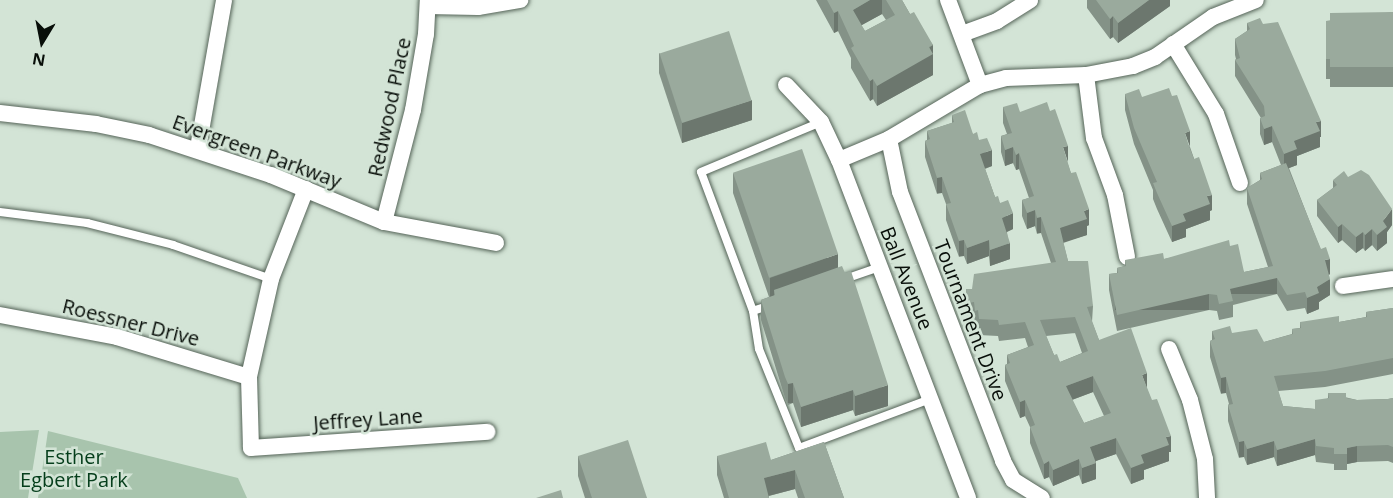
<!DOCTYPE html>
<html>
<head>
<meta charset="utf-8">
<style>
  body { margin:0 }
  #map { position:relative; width:1393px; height:498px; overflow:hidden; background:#d3e4d6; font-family:"Open Sans",sans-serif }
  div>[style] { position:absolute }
  .green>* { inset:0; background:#a8c4ad }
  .roads { filter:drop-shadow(0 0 2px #556458) drop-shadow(0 0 2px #556458) }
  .service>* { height:8px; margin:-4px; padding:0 4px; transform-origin:4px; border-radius:4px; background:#fff }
  .minor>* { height:16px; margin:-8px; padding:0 8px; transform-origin:8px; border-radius:8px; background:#fff }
  .wall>* { inset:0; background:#849287 }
  .shaded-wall>* { inset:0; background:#6c776e; transform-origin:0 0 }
  .building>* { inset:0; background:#9aaa9d; transform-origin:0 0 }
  span { translate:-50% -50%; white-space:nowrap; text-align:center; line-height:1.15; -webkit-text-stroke:5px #d3e4d6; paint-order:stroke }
  .street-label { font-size:20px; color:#080e09 }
  .park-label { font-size:20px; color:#053e1b }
  .north { position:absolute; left:12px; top:12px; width:60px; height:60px; -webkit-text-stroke:4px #d3e4d6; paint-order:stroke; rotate:190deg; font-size:16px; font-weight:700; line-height:24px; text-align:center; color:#080e09 }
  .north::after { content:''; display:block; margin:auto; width:21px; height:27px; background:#080e09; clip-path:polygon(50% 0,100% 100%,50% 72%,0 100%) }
</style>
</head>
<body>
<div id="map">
  <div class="green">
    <i style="clip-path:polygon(39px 430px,28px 498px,0 498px,0 432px)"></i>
    <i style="clip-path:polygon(48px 431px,238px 478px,247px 498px,38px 498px)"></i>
  </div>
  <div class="roads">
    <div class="service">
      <i style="left:0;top:212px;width:88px;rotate:7.2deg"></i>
      <i style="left:87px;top:223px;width:89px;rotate:14.3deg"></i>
      <i style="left:173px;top:245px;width:104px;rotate:19.1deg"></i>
      <i style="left:842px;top:280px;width:39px;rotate:-19deg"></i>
      <i style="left:771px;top:305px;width:19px;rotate:162deg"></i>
      <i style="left:753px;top:311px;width:148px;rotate:-110.5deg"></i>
      <i style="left:701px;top:172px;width:130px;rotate:-22.6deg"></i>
      <i style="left:753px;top:311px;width:38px;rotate:81deg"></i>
      <i style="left:759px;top:349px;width:107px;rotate:68deg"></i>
      <i style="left:799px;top:448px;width:143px;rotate:-20.5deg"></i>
    </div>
    <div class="minor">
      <i style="left:948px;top:0;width:91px;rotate:69.4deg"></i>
      <i style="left:428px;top:6px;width:50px;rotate:1.1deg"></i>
      <i style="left:478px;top:7px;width:43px;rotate:-9.5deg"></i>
      <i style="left:962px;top:34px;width:37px;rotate:-20deg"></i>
      <i style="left:997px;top:21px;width:39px;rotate:-32deg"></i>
      <i style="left:1173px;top:44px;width:82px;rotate:58.4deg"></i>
      <i style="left:1216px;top:114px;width:73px;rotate:70.8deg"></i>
      <i style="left:1086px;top:75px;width:64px;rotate:82.8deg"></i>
      <i style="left:1094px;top:138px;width:61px;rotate:69.8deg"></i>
      <i style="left:1115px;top:195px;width:63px;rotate:79deg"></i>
      <i style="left:786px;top:85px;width:51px;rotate:46.6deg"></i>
      <i style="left:821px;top:122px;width:42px;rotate:64.7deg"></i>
      <i style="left:839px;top:160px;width:362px;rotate:69.1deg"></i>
      <i style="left:0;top:113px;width:97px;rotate:6.5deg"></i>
      <i style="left:96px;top:124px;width:54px;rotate:11.7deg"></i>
      <i style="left:149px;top:135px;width:128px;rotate:18.2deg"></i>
      <i style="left:271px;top:175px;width:122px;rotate:22.6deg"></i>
      <i style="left:384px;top:222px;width:114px;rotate:10.6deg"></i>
      <i style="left:889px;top:139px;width:54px;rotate:78.3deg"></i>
      <i style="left:900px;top:192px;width:288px;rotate:69deg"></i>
      <i style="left:1003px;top:461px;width:21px;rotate:62deg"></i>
      <i style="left:1013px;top:480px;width:34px;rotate:32deg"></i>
      <i style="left:198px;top:148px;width:150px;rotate:-80deg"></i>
      <i style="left:839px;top:160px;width:54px;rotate:-22.8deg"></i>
      <i style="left:889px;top:139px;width:106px;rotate:-30.7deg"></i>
      <i style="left:980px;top:85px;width:27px;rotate:-15deg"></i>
      <i style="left:1006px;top:78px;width:80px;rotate:-2.1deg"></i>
      <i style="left:1086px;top:75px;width:48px;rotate:-10.8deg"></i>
      <i style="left:1133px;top:66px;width:24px;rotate:-22deg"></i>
      <i style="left:1155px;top:57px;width:70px;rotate:-34.6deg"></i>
      <i style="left:1213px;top:17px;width:46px;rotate:-21.6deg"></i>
      <i style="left:306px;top:189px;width:97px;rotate:111.3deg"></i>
      <i style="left:271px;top:279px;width:100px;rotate:102.7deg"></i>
      <i style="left:249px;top:377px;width:71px;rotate:88.4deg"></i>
      <i style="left:251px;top:448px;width:237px;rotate:-3.9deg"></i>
      <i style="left:384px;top:222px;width:116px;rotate:-75.5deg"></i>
      <i style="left:413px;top:110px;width:77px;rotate:-80.3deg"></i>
      <i style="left:426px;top:34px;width:34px;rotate:-87deg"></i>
      <i style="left:1343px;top:286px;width:50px;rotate:-8deg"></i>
      <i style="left:0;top:315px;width:119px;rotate:10.6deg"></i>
      <i style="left:117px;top:337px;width:138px;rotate:16.9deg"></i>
      <i style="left:1169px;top:349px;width:55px;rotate:67.6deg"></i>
      <i style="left:1190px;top:400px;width:61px;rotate:75.7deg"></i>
      <i style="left:1205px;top:459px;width:39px;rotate:87deg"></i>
    </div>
  </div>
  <div class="wall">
    <i style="clip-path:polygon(evenodd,816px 0,902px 0,910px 14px,933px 45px,933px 75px,877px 106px,873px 99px,870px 101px,851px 68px,851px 58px,838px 31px,834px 33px,816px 0,882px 14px,886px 20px,865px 31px,861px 25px,882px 14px)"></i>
    <i style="clip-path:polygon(1087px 0,1170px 0,1170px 6px,1118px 43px,1113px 37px,1110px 39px,1087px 8px)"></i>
    <i style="clip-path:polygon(1393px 12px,1393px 87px,1330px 87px,1330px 79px,1326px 79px,1326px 21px)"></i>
    <i style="clip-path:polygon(1247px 23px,1263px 24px,1321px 137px,1320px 137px,1320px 147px,1297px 156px,1297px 165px,1289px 168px,1330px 274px,1329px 275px,1330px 295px,1319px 302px,1319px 309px,1307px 314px,1305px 308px,1287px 311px,1277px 294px,1233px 305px,1233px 317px,1219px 320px,1217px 311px,1209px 310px,1117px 331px,1109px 290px,1109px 274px,1117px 273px,1117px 268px,1125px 266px,1125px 260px,1164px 259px,1230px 246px,1244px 272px,1268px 267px,1247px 204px,1247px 188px,1260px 180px,1260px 173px,1281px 165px,1272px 142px,1264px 145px,1260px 134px,1260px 118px,1261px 118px,1235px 76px,1235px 60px,1236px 59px,1235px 55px,1235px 39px,1247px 31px)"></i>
    <i style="clip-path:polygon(659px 53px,752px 120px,682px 143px,659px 73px)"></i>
    <i style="clip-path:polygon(1125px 94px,1142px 97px,1190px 147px,1212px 210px,1210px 211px,1210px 220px,1186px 229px,1186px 237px,1172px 242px,1157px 209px,1153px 199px,1153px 190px,1134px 144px,1125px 110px)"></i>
    <i style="clip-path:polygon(evenodd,1003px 107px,1020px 112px,1067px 162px,1089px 225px,1087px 226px,1087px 235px,1063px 242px,1068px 261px,1093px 306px,1092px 322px,1099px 340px,1147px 389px,1171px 452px,1169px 452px,1169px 461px,1144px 470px,1144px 479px,1131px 484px,1116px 454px,1096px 461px,1096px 479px,1082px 484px,1079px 475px,1053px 486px,1049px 477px,1044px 479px,1030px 443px,1030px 427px,1025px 416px,1020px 418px,1005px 381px,1005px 365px,1007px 364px,1007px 355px,1028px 347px,1025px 338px,999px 341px,998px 336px,979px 335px,978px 326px,975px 327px,974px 318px,967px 319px,966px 305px,966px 289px,972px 289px,1051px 263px,1041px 233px,1037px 234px,1035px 226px,1027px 229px,1022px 216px,1022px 200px,1029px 198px,1019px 169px,1016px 170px,1013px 163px,1005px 166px,1001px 152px,1001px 136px,1007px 134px,1003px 123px,1003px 107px,1075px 333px,1082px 353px,1060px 362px,1054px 355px,1046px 336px,1075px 333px,1003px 107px,1093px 392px,1104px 416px,1084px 423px,1072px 400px,1093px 392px)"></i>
    <i style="clip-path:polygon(952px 115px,973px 134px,979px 140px,992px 166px,985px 169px,995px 197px,1000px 203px,1013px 229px,1007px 232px,1010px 259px,990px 266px,989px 256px,967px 264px,964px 256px,959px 257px,946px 220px,946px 204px,942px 193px,937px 194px,925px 157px,925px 141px,927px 140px,927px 131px,952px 123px)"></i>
    <i style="clip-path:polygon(733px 173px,838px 268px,888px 406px,855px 416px,853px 410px,801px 427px,793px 403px,788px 405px,785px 398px,761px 320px,761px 300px,769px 297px,733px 193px)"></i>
    <i style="clip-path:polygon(1333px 180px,1392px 225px,1387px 232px,1387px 243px,1377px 251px,1372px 245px,1365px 251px,1363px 248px,1356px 253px,1342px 240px,1338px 243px,1317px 216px,1317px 200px,1333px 188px)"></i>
    <i style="clip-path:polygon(1393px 308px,1393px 374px,1325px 387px,1278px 391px,1283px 406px,1315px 409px,1328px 398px,1328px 393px,1357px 400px,1388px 399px,1393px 398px,1393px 463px,1388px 461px,1357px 462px,1347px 464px,1347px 470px,1334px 470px,1334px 464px,1316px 462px,1315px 455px,1277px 466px,1274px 457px,1247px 465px,1244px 457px,1239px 458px,1228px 421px,1228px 405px,1229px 404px,1226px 393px,1221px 394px,1210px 357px,1210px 341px,1212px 340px,1212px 331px,1232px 333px,1264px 342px,1292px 334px,1292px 329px,1300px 328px,1300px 322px,1339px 322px,1366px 317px,1366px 312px)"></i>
    <i style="clip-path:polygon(824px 442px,844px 498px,798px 498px,795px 489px,769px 496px,769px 498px,724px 498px,717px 475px,717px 456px,771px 460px)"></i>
    <i style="clip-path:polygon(578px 456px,647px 498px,585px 498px,578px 476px)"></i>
  </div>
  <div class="shaded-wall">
    <i style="clip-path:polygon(870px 0,882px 0,882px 14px,853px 30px,853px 10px)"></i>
    <i style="clip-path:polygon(1149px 0,1170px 0,1170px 6px,1118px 43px,1118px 23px)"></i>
    <i style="clip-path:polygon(838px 11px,838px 31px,834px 33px,834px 13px)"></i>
    <i style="clip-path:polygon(1113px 16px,1113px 37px,1110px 39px,1110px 19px)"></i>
    <i style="clip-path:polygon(933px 45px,933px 75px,877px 106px,877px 86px)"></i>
    <i style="clip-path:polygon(873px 79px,873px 99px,870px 101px,870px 81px)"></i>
    <i style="clip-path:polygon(752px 100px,752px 120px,682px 143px,682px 122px)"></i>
    <i style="clip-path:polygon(1321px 121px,1321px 137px,1320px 137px,1320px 147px,1297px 156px,1297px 165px,1284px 170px,1284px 154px,1294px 141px,1316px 122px)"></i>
    <i style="clip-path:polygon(1272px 126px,1272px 142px,1264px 145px,1264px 129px)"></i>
    <i style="clip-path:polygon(1190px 131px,1190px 147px,1185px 133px)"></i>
    <i style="clip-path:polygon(1068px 146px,1068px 162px,1063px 147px)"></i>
    <i style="clip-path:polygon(1013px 147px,1013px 163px,1005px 166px,1005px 150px)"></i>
    <i style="clip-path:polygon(992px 150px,992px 166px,980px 170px,980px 154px)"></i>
    <i style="clip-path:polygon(1019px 153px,1019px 169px,1016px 170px,1016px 155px)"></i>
    <i style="left:942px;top:177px;width:16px;height:5px;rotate:90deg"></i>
    <i style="clip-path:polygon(1212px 195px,1212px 210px,1210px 211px,1210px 220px,1186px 229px,1186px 237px,1172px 242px,1172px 226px,1183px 214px,1207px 196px)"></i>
    <i style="clip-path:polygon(1089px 209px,1089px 225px,1087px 226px,1087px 235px,1060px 244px,1060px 228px,1084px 211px)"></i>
    <i style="clip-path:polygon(1392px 209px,1392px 225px,1387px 232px,1387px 243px,1377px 251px,1377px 235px,1383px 221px)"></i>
    <i style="clip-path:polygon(1035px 210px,1035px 226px,1027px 229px,1027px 213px)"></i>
    <i style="clip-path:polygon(1013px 213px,1013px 229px,1002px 234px,1002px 218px)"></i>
    <i style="left:1041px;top:217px;width:16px;height:4px;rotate:90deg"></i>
    <i style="clip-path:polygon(1342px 224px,1342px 240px,1338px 243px,1338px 227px)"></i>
    <i style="clip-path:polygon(1372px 229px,1372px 245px,1365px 251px,1365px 235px)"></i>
    <i style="clip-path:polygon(1363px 232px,1363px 248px,1356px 253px,1356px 237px)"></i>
    <i style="left:964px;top:240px;width:16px;height:5px;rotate:90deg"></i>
    <i style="clip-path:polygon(989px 240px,989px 256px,967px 264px,967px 248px)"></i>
    <i style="clip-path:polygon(1010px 243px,1010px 259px,990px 266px,990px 250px)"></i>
    <i style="clip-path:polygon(838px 254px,838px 275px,774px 290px,774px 297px,770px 298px,770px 278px)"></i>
    <i style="clip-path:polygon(1330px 259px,1330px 274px,1325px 276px,1325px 260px)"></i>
    <i style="left:1277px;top:278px;width:16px;height:48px;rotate:90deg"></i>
    <i style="clip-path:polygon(1330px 279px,1330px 295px,1319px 302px,1319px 309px,1307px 314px,1307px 298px,1317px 287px)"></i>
    <i style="left:1209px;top:294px;width:16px;height:94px;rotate:90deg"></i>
    <i style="clip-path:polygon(1147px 373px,1147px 389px,1142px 375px)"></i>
    <i style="clip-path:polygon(1093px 376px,1093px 392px,1066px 402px,1066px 386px)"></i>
    <i style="left:1226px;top:377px;width:16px;height:5px;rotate:90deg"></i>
    <i style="left:793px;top:383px;width:20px;height:5px;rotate:90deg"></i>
    <i style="clip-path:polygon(888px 385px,888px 406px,855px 416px,855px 396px)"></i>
    <i style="clip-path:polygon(853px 390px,853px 410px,801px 427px,801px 407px)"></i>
    <i style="clip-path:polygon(1025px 400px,1025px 416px,1020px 418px,1020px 402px)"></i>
    <i style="clip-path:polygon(1171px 436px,1171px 452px,1169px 452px,1169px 461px,1144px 470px,1144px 479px,1131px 484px,1131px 468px,1141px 455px,1166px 437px)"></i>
    <i style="clip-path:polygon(1116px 438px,1116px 454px,1090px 463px,1090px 447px)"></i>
    <i style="clip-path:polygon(1315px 439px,1315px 455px,1277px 466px,1277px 450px)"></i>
    <i style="left:1244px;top:441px;width:16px;height:5px;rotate:90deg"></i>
    <i style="clip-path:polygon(1274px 441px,1274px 457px,1247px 465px,1247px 449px)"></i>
    <i style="clip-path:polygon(1357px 446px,1357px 462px,1347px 464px,1347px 448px)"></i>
    <i style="clip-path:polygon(1079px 459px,1079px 475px,1053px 486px,1053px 470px)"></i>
    <i style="clip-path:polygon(1049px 461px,1049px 477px,1044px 479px,1044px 464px)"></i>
    <i style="clip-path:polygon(1096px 463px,1096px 479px,1082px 484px,1082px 468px)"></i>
    <i style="clip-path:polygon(795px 470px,795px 489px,764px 497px,764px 478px)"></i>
  </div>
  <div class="building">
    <i style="clip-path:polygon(827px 0,870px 0,853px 10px,865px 31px,895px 15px,886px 0,902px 0,910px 14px,914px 12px,933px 45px,929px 47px,933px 54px,877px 86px,873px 79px,870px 81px,851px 48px,854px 46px,838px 11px,834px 13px)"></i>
    <i style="clip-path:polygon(1096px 0,1149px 0,1118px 23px,1113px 16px,1110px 19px)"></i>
    <i style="clip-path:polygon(1393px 12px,1393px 67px,1330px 67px,1330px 59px,1326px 59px,1326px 21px,1330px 21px,1330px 13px)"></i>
    <i style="clip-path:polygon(1260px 18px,1263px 24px,1278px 22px,1321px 121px,1316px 122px,1320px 131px,1294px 141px,1297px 149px,1284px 154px,1272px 126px,1264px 129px,1260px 118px,1265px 116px,1264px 106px,1235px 60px,1240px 58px,1235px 39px,1250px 29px,1247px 23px)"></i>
    <i style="left:729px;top:31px;width:73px;height:73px;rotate:72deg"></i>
    <i style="clip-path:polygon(1169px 88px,1172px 96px,1177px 95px,1190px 131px,1185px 133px,1189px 146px,1194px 159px,1199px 157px,1212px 195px,1207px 196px,1210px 204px,1183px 214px,1186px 221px,1172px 226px,1157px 193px,1153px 183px,1157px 182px,1134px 128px,1125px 94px,1139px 89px,1142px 97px)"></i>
    <i style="clip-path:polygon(evenodd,1047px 102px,1050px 111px,1055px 109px,1068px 146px,1063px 147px,1071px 173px,1076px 172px,1089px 209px,1084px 211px,1087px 219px,1060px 228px,1068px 261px,1088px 261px,1093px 306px,1087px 307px,1099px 340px,1131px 328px,1147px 373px,1142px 375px,1152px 400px,1157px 399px,1171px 436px,1166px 437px,1169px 445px,1141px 455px,1144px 463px,1131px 468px,1116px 438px,1090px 447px,1096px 463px,1082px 468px,1079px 459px,1053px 470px,1049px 461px,1044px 464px,1030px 427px,1035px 425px,1030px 412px,1025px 400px,1020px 402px,1005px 365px,1010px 363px,1007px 355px,1034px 345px,1025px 322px,999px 325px,998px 320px,979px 319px,978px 310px,975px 311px,974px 302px,967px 303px,966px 289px,972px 289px,974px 274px,1056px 262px,1041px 217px,1037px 218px,1035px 210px,1027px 213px,1022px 200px,1034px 196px,1019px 153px,1016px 155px,1013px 147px,1005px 150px,1001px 136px,1012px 133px,1003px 107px,1017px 103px,1020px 112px,1047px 102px,1075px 317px,1088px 351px,1060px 362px,1057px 354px,1054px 355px,1040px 320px,1075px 317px,1047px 102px,1093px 376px,1111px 413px,1084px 423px,1066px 386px,1093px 376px)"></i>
    <i style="clip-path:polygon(965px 110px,973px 134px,977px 132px,979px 140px,987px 138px,992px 150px,980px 154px,995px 197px,998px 196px,1000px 203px,1008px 200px,1013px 213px,1002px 218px,1010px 243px,990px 250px,989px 240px,967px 248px,964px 240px,959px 241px,946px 204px,951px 203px,942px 177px,937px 178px,925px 141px,930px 139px,927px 131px,954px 122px,952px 115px)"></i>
    <i style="left:802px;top:149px;width:111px;height:73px;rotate:71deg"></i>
    <i style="clip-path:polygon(1286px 163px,1321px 249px,1326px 247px,1330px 259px,1325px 260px,1330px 279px,1317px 287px,1319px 293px,1307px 298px,1305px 292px,1287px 295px,1277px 278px,1230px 289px,1233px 301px,1219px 304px,1217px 295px,1209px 294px,1117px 315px,1109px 274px,1118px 273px,1117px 268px,1126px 266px,1125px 260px,1163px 253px,1164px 259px,1229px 240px,1230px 246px,1238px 244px,1244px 272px,1273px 266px,1247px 188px,1262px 179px,1260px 173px)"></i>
    <i style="clip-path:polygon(1361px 170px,1369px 175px,1392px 209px,1383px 221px,1387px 227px,1377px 235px,1372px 229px,1365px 235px,1363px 232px,1356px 237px,1342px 224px,1338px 227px,1317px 200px,1337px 185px,1333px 180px,1344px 171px,1348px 177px)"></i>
    <i style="clip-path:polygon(842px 266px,845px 273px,851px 271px,888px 385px,855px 396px,853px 390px,801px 407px,793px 383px,788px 384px,785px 377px,761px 300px,775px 295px,774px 290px)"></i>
    <i style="clip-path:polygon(1393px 308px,1393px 358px,1325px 371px,1274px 376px,1283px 406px,1315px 409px,1315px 400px,1329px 398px,1328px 393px,1346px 393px,1346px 398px,1357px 400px,1388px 399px,1393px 398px,1393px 447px,1388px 445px,1357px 446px,1347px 448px,1347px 454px,1334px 454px,1334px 448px,1316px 446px,1315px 439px,1277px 450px,1274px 441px,1247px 449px,1244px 441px,1239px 442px,1228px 405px,1233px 404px,1226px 377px,1221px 378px,1210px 341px,1215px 339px,1212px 331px,1230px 326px,1232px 333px,1257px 329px,1264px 342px,1293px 334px,1292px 329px,1301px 328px,1300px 322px,1339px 316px,1339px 322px,1367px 317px,1366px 312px)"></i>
    <i style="clip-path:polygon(628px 440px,647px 498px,592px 498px,578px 456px)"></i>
    <i style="clip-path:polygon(766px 442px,771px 460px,824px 442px,844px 498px,805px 498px,795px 470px,764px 478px,769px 498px,729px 498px,717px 456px)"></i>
    <i style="clip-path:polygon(561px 490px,563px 498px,536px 498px)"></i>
  </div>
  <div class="street-label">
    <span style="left:389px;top:107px;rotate:-78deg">Redwood Place</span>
    <span style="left:257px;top:151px;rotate:20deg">Evergreen Parkway</span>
    <span style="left:907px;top:278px;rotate:68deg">Ball Avenue</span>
    <span style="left:971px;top:320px;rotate:69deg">Tournament Drive</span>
    <span style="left:131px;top:322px;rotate:14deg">Roessner Drive</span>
    <span style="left:368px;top:419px;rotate:-4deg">Jeffrey Lane</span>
  </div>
  <div class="park-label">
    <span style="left:74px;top:468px">Esther<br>Egbert Park</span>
  </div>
  <div class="north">N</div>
</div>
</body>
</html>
